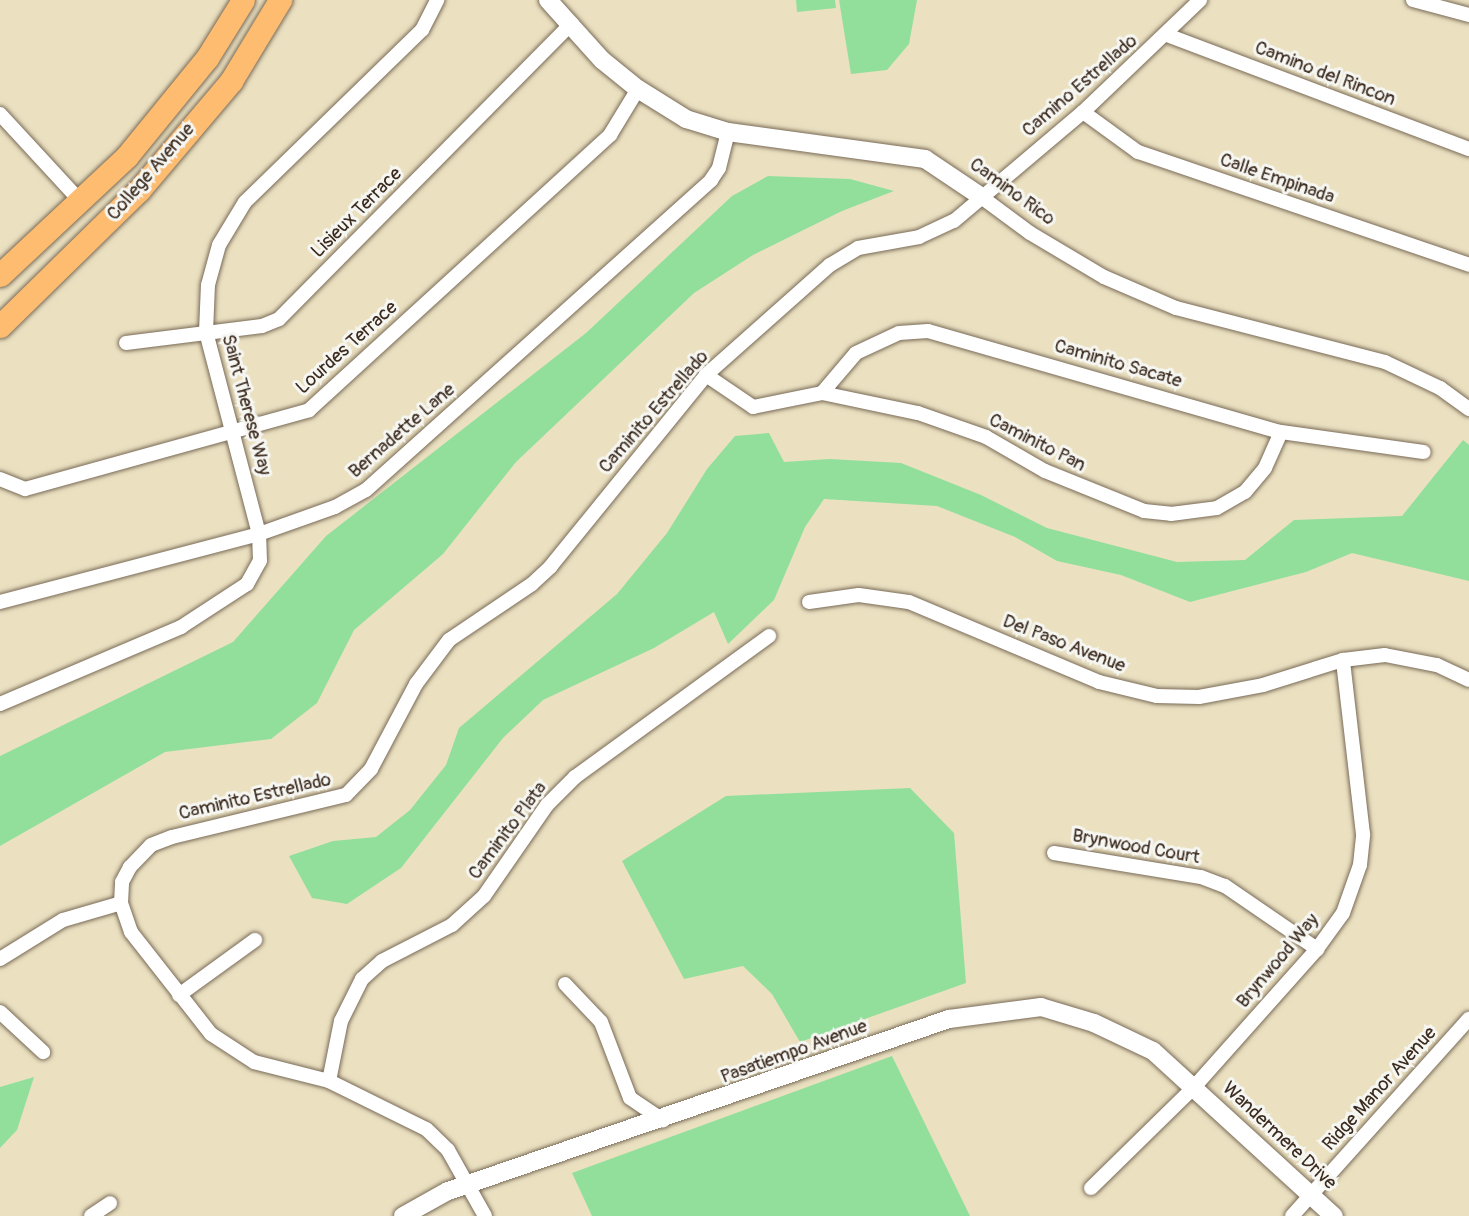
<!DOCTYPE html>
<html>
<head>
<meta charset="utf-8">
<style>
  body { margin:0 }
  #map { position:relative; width:1469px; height:1216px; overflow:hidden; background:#ebe1c1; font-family:Pangolin,sans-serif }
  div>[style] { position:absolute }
  .green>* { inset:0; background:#92df9c }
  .roads { filter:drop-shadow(0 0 2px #796a57) drop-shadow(0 0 2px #796a57) }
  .minor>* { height:14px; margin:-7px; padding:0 7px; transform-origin:7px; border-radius:7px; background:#fff }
  .tertiary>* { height:18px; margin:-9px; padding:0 9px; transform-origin:9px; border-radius:9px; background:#fff }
  .primary>* { height:23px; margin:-11.5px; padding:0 11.5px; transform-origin:11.5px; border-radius:11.5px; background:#fdbc70 }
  span { translate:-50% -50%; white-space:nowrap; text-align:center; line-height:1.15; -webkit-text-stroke:6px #f6f6f2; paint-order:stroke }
  .street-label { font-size:19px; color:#3b2a1e }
</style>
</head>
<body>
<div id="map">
  <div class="green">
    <i style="clip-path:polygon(796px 0,835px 0,836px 8px,797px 12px)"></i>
    <i style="clip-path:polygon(839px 0,917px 0,909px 44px,887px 70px,851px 74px)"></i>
    <i style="clip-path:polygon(768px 176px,850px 179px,894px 191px,842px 211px,753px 255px,694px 293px,516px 462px,443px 554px,354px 630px,317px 703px,271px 739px,165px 752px,0 846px,0 756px,233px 642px,326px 536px,586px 333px,732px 196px)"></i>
    <i style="clip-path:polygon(769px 433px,784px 462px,830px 459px,901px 463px,981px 495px,1047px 528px,1177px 562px,1245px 560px,1294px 520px,1402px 516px,1463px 440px,1469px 445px,1469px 581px,1352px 553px,1306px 572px,1190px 602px,1121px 575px,1057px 561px,1015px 537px,937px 506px,824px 499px,805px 527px,774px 600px,728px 644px,714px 612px,654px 648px,543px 700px,503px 738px,401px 868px,347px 904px,312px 898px,289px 856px,333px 841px,376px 837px,410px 810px,446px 765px,459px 728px,617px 594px,667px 533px,707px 469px,735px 436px)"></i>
    <i style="clip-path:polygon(910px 788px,954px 833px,966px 983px,800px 1042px,772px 994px,743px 966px,684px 979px,622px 861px,726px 796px)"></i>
    <i style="clip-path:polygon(892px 1056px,970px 1216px,592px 1216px,572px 1173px)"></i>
    <i style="clip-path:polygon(34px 1077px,17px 1130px,0 1148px,0 1087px)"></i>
  </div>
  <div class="roads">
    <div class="minor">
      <i style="left:1413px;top:0;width:58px;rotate:15deg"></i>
      <i style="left:1167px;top:35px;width:323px;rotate:20.7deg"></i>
      <i style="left:1083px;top:112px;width:68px;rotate:36deg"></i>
      <i style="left:1138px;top:152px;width:350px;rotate:18.8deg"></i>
      <i style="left:0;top:114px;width:121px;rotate:47.3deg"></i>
      <i style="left:980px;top:196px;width:62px;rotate:36.5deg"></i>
      <i style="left:1030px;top:233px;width:86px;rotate:30.7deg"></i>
      <i style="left:1104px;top:277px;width:78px;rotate:23.3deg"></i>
      <i style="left:1176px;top:308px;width:216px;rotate:14.5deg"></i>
      <i style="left:1385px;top:362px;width:61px;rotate:25.3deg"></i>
      <i style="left:1440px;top:388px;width:36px;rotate:36deg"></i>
      <i style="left:126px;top:343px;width:137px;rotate:-7.1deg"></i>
      <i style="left:262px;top:326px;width:18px;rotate:-22deg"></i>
      <i style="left:279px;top:319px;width:416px;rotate:-45.3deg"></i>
      <i style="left:706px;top:375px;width:57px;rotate:34.2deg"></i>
      <i style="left:753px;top:407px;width:70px;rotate:-11.5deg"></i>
      <i style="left:822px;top:393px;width:98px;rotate:11.8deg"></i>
      <i style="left:918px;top:413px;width:72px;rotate:19.4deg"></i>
      <i style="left:986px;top:437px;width:68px;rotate:30deg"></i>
      <i style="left:1045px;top:471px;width:107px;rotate:22deg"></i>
      <i style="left:1144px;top:511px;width:27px;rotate:6deg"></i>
      <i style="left:1171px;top:514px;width:46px;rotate:-7.4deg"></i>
      <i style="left:1217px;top:508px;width:32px;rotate:-30deg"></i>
      <i style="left:1245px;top:492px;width:31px;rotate:-50deg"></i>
      <i style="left:1265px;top:468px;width:39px;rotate:-66deg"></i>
      <i style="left:822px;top:393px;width:52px;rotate:-49.6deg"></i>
      <i style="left:856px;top:353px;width:47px;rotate:-24.9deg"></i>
      <i style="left:899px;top:333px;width:29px;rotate:-4deg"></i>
      <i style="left:928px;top:331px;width:367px;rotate:16deg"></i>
      <i style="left:1281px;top:432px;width:144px;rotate:8deg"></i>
      <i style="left:0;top:479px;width:27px;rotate:22deg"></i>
      <i style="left:25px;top:489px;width:295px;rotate:-15.5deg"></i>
      <i style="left:309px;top:410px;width:408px;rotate:-42.4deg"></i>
      <i style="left:610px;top:135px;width:54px;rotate:-58.7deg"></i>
      <i style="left:0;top:602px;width:268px;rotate:-14.7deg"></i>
      <i style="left:259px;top:534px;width:81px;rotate:-19.6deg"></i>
      <i style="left:335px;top:507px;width:35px;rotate:-29deg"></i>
      <i style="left:366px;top:490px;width:464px;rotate:-41.9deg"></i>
      <i style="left:711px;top:180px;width:14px;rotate:-56deg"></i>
      <i style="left:719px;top:168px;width:37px;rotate:-76deg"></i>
      <i style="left:809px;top:602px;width:50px;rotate:-8deg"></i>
      <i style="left:859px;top:595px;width:50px;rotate:8deg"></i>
      <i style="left:909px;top:602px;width:206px;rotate:22.8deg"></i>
      <i style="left:1099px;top:682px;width:60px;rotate:13.6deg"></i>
      <i style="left:1157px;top:696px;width:42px;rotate:1.4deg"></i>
      <i style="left:1199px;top:697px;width:65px;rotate:-10.6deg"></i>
      <i style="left:1263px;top:685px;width:84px;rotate:-17.4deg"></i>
      <i style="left:1343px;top:660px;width:42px;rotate:-6.8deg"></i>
      <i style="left:1385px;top:655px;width:53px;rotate:10.9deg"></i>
      <i style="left:1437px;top:665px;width:35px;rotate:25deg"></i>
      <i style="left:0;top:704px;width:197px;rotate:-23deg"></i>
      <i style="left:181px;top:627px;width:79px;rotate:-33.1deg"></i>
      <i style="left:247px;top:584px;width:26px;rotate:-61deg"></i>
      <i style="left:260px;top:561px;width:27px;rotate:-92deg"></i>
      <i style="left:259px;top:534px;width:209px;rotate:-104.7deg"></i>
      <i style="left:206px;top:332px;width:47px;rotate:-87.6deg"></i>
      <i style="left:208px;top:285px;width:41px;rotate:-74.6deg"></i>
      <i style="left:219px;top:245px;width:50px;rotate:-58.8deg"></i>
      <i style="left:245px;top:202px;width:247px;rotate:-44.2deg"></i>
      <i style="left:422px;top:30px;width:34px;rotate:-63deg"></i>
      <i style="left:1054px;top:853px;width:149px;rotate:9.3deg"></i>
      <i style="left:1201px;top:877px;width:26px;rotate:21deg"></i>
      <i style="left:1225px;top:886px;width:112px;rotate:34.4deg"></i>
      <i style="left:0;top:959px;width:74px;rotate:-31.8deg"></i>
      <i style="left:63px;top:920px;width:60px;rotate:-16.3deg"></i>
      <i style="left:565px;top:984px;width:52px;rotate:46.5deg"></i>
      <i style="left:601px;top:1022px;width:81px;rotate:69.1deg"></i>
      <i style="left:630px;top:1098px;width:40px;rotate:34deg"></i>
      <i style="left:179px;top:995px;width:94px;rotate:-35.9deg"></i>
      <i style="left:0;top:1012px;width:59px;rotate:42.9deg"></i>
      <i style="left:329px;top:1081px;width:61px;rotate:-78.7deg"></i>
      <i style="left:341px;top:1021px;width:47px;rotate:-63.4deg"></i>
      <i style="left:362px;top:979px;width:27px;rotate:-42deg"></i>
      <i style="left:382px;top:961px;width:79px;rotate:-27.2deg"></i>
      <i style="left:452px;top:925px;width:43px;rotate:-42.2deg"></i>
      <i style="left:484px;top:896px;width:111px;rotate:-55.3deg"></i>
      <i style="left:547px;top:805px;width:40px;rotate:-45deg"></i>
      <i style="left:575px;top:777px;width:240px;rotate:-36deg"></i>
      <i style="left:1091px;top:1188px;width:146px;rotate:-44.4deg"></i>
      <i style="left:1195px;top:1086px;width:183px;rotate:-48.3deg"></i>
      <i style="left:1317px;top:949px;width:44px;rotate:-54.2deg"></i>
      <i style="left:1343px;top:913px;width:51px;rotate:-70.5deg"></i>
      <i style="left:1360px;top:865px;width:31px;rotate:-84deg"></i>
      <i style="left:1363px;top:834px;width:175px;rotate:-96.6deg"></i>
      <i style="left:91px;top:1216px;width:23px;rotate:-34deg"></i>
      <i style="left:485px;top:1216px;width:76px;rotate:-119.3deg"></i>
      <i style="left:448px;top:1150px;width:30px;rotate:-136deg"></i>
      <i style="left:426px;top:1129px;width:108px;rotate:-153.7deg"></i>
      <i style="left:329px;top:1081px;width:77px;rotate:-165.8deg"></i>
      <i style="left:254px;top:1062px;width:51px;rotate:-146.9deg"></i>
      <i style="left:211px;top:1034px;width:130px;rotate:-128.1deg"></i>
      <i style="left:131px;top:932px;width:31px;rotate:-109deg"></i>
      <i style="left:121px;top:903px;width:21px;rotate:-87deg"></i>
      <i style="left:122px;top:882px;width:17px;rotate:-62deg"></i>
      <i style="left:130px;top:867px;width:30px;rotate:-46deg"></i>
      <i style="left:151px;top:845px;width:22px;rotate:-21deg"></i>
      <i style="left:172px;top:837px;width:179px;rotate:-13.6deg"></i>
      <i style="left:346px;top:795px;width:36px;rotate:-46deg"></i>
      <i style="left:371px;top:769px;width:96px;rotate:-62.1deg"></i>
      <i style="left:416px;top:684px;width:55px;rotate:-53.1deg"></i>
      <i style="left:449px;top:640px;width:100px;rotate:-34deg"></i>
      <i style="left:532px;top:584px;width:26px;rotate:-43deg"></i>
      <i style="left:551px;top:566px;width:246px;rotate:-50.9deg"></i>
      <i style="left:706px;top:375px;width:166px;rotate:-41.6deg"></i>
      <i style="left:830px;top:265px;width:33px;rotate:-31deg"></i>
      <i style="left:858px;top:248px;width:62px;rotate:-10.2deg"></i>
      <i style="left:919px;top:237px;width:38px;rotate:-25deg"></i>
      <i style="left:954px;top:221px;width:169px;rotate:-40.2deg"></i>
      <i style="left:1083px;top:112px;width:162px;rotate:-43.7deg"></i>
      <i style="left:1292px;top:1216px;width:265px;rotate:-48.1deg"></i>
    </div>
    <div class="tertiary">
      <i style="left:548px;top:0;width:81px;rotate:48deg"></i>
      <i style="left:602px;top:60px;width:46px;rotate:38.9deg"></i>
      <i style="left:638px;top:89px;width:57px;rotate:32deg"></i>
      <i style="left:686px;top:119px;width:44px;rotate:17.2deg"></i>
      <i style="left:728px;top:132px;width:199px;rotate:7.8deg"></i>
      <i style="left:925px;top:159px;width:66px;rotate:33.9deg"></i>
      <i style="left:403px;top:1216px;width:51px;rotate:-29.1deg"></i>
      <i style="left:448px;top:1191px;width:530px;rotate:-18.95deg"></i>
      <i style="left:949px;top:1019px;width:93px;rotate:-7.4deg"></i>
      <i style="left:1041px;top:1007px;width:55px;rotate:16.8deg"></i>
      <i style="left:1094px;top:1023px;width:65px;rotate:25.4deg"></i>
      <i style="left:1153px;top:1051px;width:245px;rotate:42.4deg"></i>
    </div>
    <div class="primary">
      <i style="left:0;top:275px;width:174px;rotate:-43.1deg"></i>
      <i style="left:127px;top:156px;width:127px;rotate:-50.8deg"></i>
      <i style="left:207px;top:58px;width:68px;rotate:-58.2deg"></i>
      <i style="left:0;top:326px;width:194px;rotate:-44.4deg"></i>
      <i style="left:139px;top:190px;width:143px;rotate:-49.8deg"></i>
      <i style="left:231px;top:81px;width:95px;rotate:-58.8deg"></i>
    </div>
  </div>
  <div class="street-label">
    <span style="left:1325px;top:74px;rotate:21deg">Camino del Rincon</span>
    <span style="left:1080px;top:86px;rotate:-41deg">Camino Estrellado</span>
    <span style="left:151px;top:172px;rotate:-49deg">College Avenue</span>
    <span style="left:1277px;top:179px;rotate:19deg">Calle Empinada</span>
    <span style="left:1012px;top:192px;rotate:36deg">Camino Rico</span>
    <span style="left:357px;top:213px;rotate:-45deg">Lisieux Terrace</span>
    <span style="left:347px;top:348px;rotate:-42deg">Lourdes Terrace</span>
    <span style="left:1118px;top:364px;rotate:16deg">Caminito Sacate</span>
    <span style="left:246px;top:405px;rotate:75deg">Saint Therese Way</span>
    <span style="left:654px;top:412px;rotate:-49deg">Caminito Estrellado</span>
    <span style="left:402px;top:431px;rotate:-41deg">Bernadette Lane</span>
    <span style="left:1037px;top:443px;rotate:27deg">Caminito Pan</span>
    <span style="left:1064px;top:644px;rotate:21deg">Del Paso Avenue</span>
    <span style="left:255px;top:797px;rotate:-13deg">Caminito Estrellado</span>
    <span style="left:508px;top:831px;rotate:-53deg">Caminito Plata</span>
    <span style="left:1136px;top:847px;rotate:10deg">Brynwood Court</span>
    <span style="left:1278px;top:961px;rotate:-50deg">Brynwood Way</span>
    <span style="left:794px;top:1052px;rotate:-20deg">Pasatiempo Avenue</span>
    <span style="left:1380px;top:1089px;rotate:-48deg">Ridge Manor Avenue</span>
    <span style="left:1279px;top:1136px;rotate:43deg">Wandermere Drive</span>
  </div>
</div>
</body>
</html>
